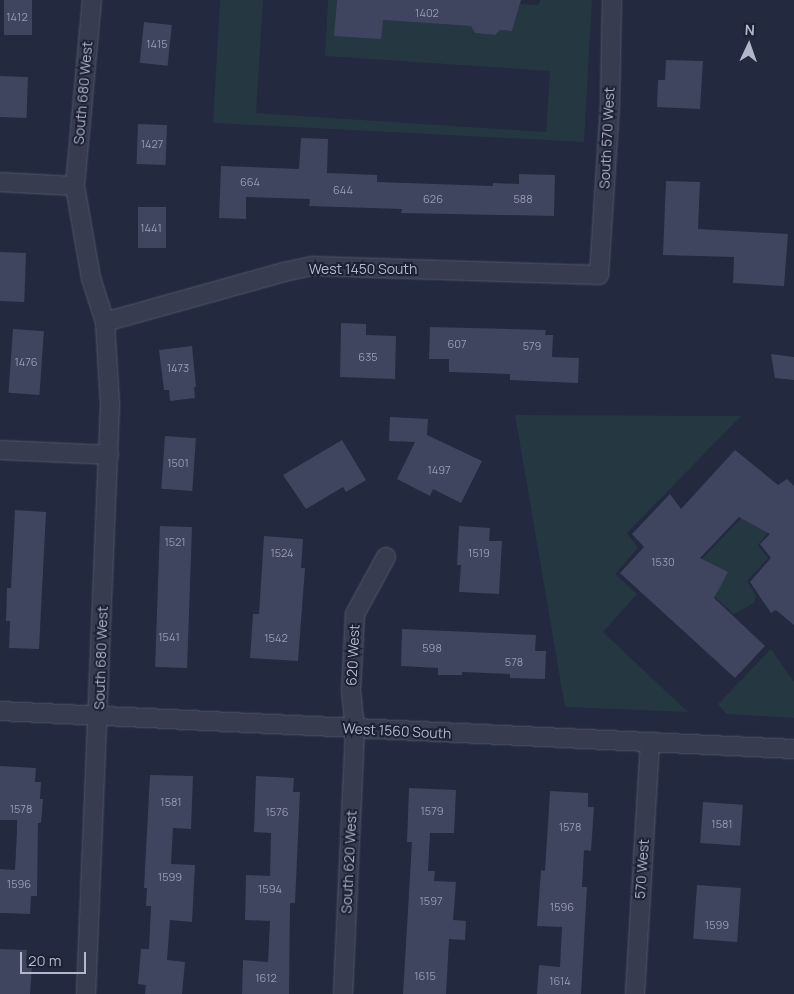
<!DOCTYPE html>
<html>
<head>
<meta charset="utf-8">
<style>
  body { margin:0 }
  #map { position:relative; width:794px; height:994px; overflow:hidden; background:#23293f; font-family:Manrope,sans-serif }
  div>[style] { position:absolute }
  .green>* { inset:0; background:#253740 }
  .building>* { inset:0; background:#3f455f; transform-origin:0 0 }
  .roads { filter:drop-shadow(0 0 1px #52576a) drop-shadow(0 0 1px #52576a) }
  .street>* { height:18px; margin:-9px; padding:0 9px; transform-origin:9px; border-radius:9px; background:#373c4f }
  span { translate:-50% -50%; white-space:nowrap; text-align:center; line-height:1.15; -webkit-text-stroke:4px #1c2134; paint-order:stroke }
  .number-label { font-size:11px; color:#969aaf }
  .number-label span { -webkit-text-stroke-width:0 }
  .street-label { font-size:14px; color:#b3b7ca }
  .north { position:absolute; left:724px; top:20px; width:50px; height:50px; -webkit-text-stroke:4px #1c2134; paint-order:stroke; rotate:3deg; font-size:14px; font-weight:700; line-height:20px; text-align:center; color:#b3b7ca }
  .north::after { content:''; display:block; margin:auto; width:18px; height:22px; background:#b3b7ca; clip-path:polygon(50% 0,100% 100%,50% 72%,0 100%) }
  .scale { position:absolute; left:20px; top:952px; width:66px; height:22px; box-sizing:border-box; border:2px solid #b3b7ca; border-top:0; padding-left:6px; font-size:15px; line-height:18px; white-space:nowrap; color:#b3b7ca; -webkit-text-stroke:4px #1c2134; paint-order:stroke }
</style>
</head>
<body>
<div id="map">
  <div class="green">
    <i style="clip-path:polygon(220px 0,263px 0,256px 113px,546px 132px,550px 71px,325px 56px,328px 0,337px 0,335px 36px,383px 20px,471px 26px,475px 33px,495px 35px,500px 30px,512px 31px,520px 4px,538px 5px,540px 0,592px 0,584px 142px,213px 123px)"></i>
    <i style="clip-path:polygon(515px 415px,741px 416px,627px 533px,638px 548px,615px 574px,637px 594px,603px 632px,688px 712px,565px 707px)"></i>
    <i style="clip-path:polygon(762px 497px,781px 516px,758px 545px,768px 558px,747px 581px,756px 595px,754px 603px,734px 614px,696px 580px,695px 566px)"></i>
    <i style="clip-path:polygon(771px 649px,794px 682px,794px 718px,726px 714px,718px 704px)"></i>
  </div>
  <div class="building">
    <i style="left:4px;top:0;width:28px;height:35px"></i>
    <i style="clip-path:polygon(337px 0,521px 0,512px 31px,500px 30px,495px 35px,475px 33px,471px 26px,383px 20px,381px 39px,334px 36px)"></i>
    <i style="left:144px;top:22px;width:28px;height:41px;rotate:6deg"></i>
    <i style="clip-path:polygon(666px 60px,703px 61px,700px 109px,657px 107px,658px 80px,665px 80px)"></i>
    <i style="left:0;top:76px;width:28px;height:41px;rotate:2deg"></i>
    <i style="left:138px;top:124px;width:29px;height:40px;rotate:2deg"></i>
    <i style="clip-path:polygon(301px 138px,328px 139px,327px 173px,377px 175px,377px 182px,493px 186px,493px 183px,519px 184px,519px 174px,555px 175px,554px 216px,401px 213px,402px 209px,309px 206px,310px 199px,246px 197px,246px 219px,219px 218px,221px 166px,299px 169px)"></i>
    <i style="clip-path:polygon(666px 181px,700px 182px,698px 229px,788px 234px,784px 286px,733px 283px,734px 257px,663px 255px)"></i>
    <i style="left:138px;top:207px;width:28px;height:41px"></i>
    <i style="left:0;top:252px;width:26px;height:49px;rotate:2deg"></i>
    <i style="clip-path:polygon(341px 323px,366px 324px,366px 335px,396px 336px,395px 379px,340px 377px)"></i>
    <i style="clip-path:polygon(430px 327px,546px 330px,545px 335px,553px 335px,552px 357px,579px 358px,578px 383px,510px 380px,510px 374px,449px 372px,449px 359px,429px 359px)"></i>
    <i style="left:13px;top:329px;width:31px;height:64px;rotate:4deg"></i>
    <i style="clip-path:polygon(192px 346px,196px 387px,194px 387px,195px 398px,170px 401px,169px 390px,164px 390px,159px 350px)"></i>
    <i style="clip-path:polygon(771px 354px,794px 357px,794px 380px,775px 378px)"></i>
    <i style="clip-path:polygon(390px 417px,428px 419px,427px 435px,482px 461px,461px 503px,433px 489px,430px 496px,397px 479px,415px 442px,389px 441px)"></i>
    <i style="left:165px;top:436px;width:31px;height:53px;rotate:4deg"></i>
    <i style="clip-path:polygon(342px 440px,366px 480px,346px 492px,343px 487px,306px 509px,283px 475px)"></i>
    <i style="clip-path:polygon(735px 450px,778px 485px,787px 479px,794px 486px,794px 625px,776px 610px,771px 613px,750px 582px,771px 558px,760px 544px,770px 534px,739px 517px,700px 558px,728px 572px,714px 598px,765px 646px,735px 678px,620px 573px,644px 547px,632px 534px,670px 494px,681px 509px)"></i>
    <i style="clip-path:polygon(15px 510px,46px 512px,39px 649px,9px 648px,10px 621px,6px 621px,7px 588px,11px 588px)"></i>
    <i style="left:160px;top:526px;width:32px;height:141px;rotate:2deg"></i>
    <i style="clip-path:polygon(459px 526px,490px 528px,489px 541px,502px 541px,499px 594px,459px 592px,461px 565px,457px 565px)"></i>
    <i style="clip-path:polygon(264px 536px,303px 539px,301px 568px,305px 568px,298px 661px,250px 658px,253px 614px,259px 614px)"></i>
    <i style="clip-path:polygon(402px 629px,536px 635px,535px 651px,546px 651px,545px 679px,510px 678px,510px 674px,462px 672px,462px 675px,438px 675px,438px 668px,401px 666px)"></i>
    <i style="clip-path:polygon(0 766px,36px 768px,35px 782px,41px 782px,40px 799px,43px 799px,41px 823px,38px 823px,37px 896px,31px 896px,30px 914px,0 913px,0 869px,15px 870px,17px 832px,17px 820px,0 820px)"></i>
    <i style="clip-path:polygon(150px 775px,193px 776px,191px 829px,173px 828px,171px 864px,195px 865px,192px 922px,170px 920px,167px 960px,185px 962px,182px 994px,145px 994px,146px 985px,138px 984px,141px 949px,149px 949px,151px 906px,146px 906px,147px 888px,144px 888px)"></i>
    <i style="clip-path:polygon(256px 776px,294px 778px,293px 792px,300px 792px,295px 903px,290px 903px,289px 994px,242px 994px,243px 960px,268px 962px,270px 921px,245px 920px,246px 875px,270px 876px,271px 833px,254px 832px)"></i>
    <i style="clip-path:polygon(409px 788px,456px 790px,454px 833px,430px 833px,428px 871px,435px 871px,434px 881px,456px 882px,453px 920px,466px 921px,465px 940px,449px 939px,446px 994px,403px 994px,412px 842px,407px 842px)"></i>
    <i style="clip-path:polygon(550px 791px,588px 793px,588px 807px,594px 807px,591px 851px,584px 850px,582px 887px,587px 887px,581px 994px,537px 994px,539px 965px,560px 967px,562px 927px,537px 926px,541px 870px,545px 871px)"></i>
    <i style="left:703px;top:802px;width:40px;height:41px;rotate:4deg"></i>
    <i style="left:697px;top:885px;width:44px;height:54px;rotate:4deg"></i>
    <i style="clip-path:polygon(0 949px,27px 950px,26px 963px,32px 964px,30px 994px,0 994px)"></i>
  </div>
  <div class="roads">
    <div class="street">
      <i style="left:0;top:182px;width:75px;rotate:3.1deg"></i>
      <i style="left:105px;top:322px;width:186px;rotate:-15.6deg"></i>
      <i style="left:284px;top:272px;width:30px;rotate:-12deg"></i>
      <i style="left:313px;top:266px;width:286px;rotate:1.8deg"></i>
      <i style="left:599px;top:275px;width:171px;rotate:-86.3deg"></i>
      <i style="left:610px;top:104px;width:104px;rotate:-88.9deg"></i>
      <i style="left:0;top:450px;width:109px;rotate:2.6deg"></i>
      <i style="left:0;top:711px;width:795px;rotate:2.74deg"></i>
      <i style="left:86px;top:994px;width:590px;rotate:-87.67deg"></i>
      <i style="left:110px;top:404px;width:82px;rotate:-93.5deg"></i>
      <i style="left:105px;top:322px;width:46px;rotate:-107.7deg"></i>
      <i style="left:91px;top:278px;width:93px;rotate:-99.9deg"></i>
      <i style="left:75px;top:186px;width:187px;rotate:-84.8deg"></i>
      <i style="left:343px;top:994px;width:265px;rotate:-87.4deg"></i>
      <i style="left:355px;top:729px;width:38px;rotate:-96deg"></i>
      <i style="left:351px;top:691px;width:77px;rotate:-87deg"></i>
      <i style="left:355px;top:614px;width:65px;rotate:-61.5deg"></i>
      <i style="left:635px;top:994px;width:251px;rotate:-86.6deg"></i>
    </div>
  </div>
  <div class="number-label">
    <span style="left:427px;top:13px">1402</span>
    <span style="left:17px;top:17px">1412</span>
    <span style="left:157px;top:44px">1415</span>
    <span style="left:152px;top:144px">1427</span>
    <span style="left:250px;top:182px">664</span>
    <span style="left:343px;top:190px">644</span>
    <span style="left:433px;top:199px">626</span>
    <span style="left:523px;top:199px">588</span>
    <span style="left:151px;top:228px">1441</span>
    <span style="left:457px;top:344px">607</span>
    <span style="left:532px;top:346px">579</span>
    <span style="left:368px;top:357px">635</span>
    <span style="left:26px;top:362px">1476</span>
    <span style="left:178px;top:368px">1473</span>
    <span style="left:178px;top:463px">1501</span>
    <span style="left:439px;top:470px">1497</span>
    <span style="left:175px;top:542px">1521</span>
    <span style="left:282px;top:553px">1524</span>
    <span style="left:479px;top:553px">1519</span>
    <span style="left:663px;top:562px">1530</span>
    <span style="left:169px;top:637px">1541</span>
    <span style="left:276px;top:638px">1542</span>
    <span style="left:432px;top:648px">598</span>
    <span style="left:514px;top:662px">578</span>
    <span style="left:171px;top:802px">1581</span>
    <span style="left:21px;top:809px">1578</span>
    <span style="left:432px;top:811px">1579</span>
    <span style="left:277px;top:812px">1576</span>
    <span style="left:722px;top:824px">1581</span>
    <span style="left:570px;top:827px">1578</span>
    <span style="left:170px;top:877px">1599</span>
    <span style="left:19px;top:884px">1596</span>
    <span style="left:270px;top:889px">1594</span>
    <span style="left:431px;top:901px">1597</span>
    <span style="left:562px;top:907px">1596</span>
    <span style="left:717px;top:925px">1599</span>
    <span style="left:425px;top:976px">1615</span>
    <span style="left:266px;top:978px">1612</span>
    <span style="left:560px;top:981px">1614</span>
  </div>
  <div class="street-label">
    <span style="left:83px;top:93px;rotate:-85deg">South 680 West</span>
    <span style="left:607px;top:138px;rotate:-87deg">South 570 West</span>
    <span style="left:363px;top:269px">West 1450 South</span>
    <span style="left:353px;top:655px;rotate:-87deg">620 West</span>
    <span style="left:101px;top:658px;rotate:-88deg">South 680 West</span>
    <span style="left:397px;top:731px;rotate:3deg">West 1560 South</span>
    <span style="left:349px;top:862px;rotate:-87deg">South 620 West</span>
    <span style="left:642px;top:869px;rotate:-86deg">570 West</span>
  </div>
  <div class="north">N</div>
  <div class="scale">20 m</div>
</div>
</body>
</html>
